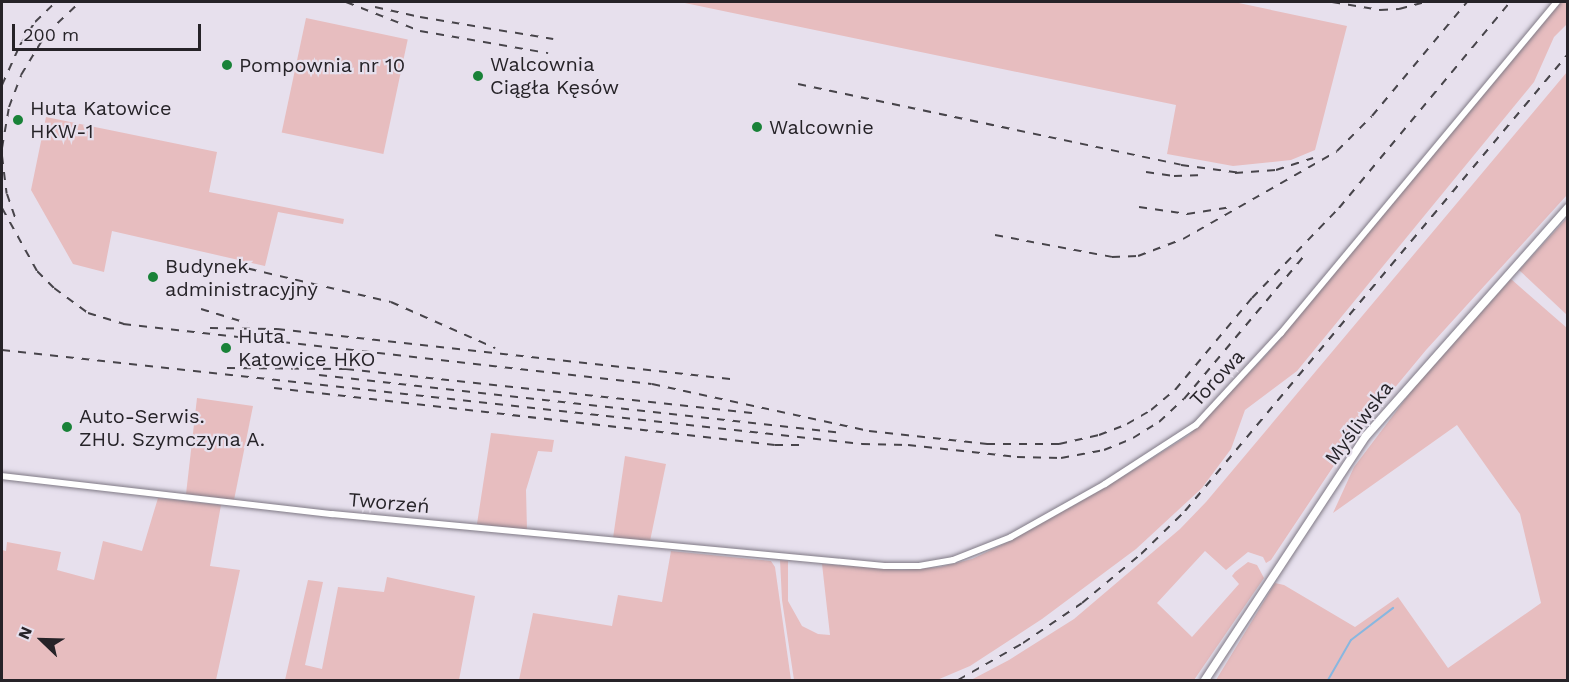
<!DOCTYPE html>
<html>
<head>
<meta charset="utf-8">
<style>
  body { margin:0 }
  #map { position:relative; width:1569px; height:682px; overflow:hidden; background:#e7e0ed; font-family:"Work Sans",sans-serif }
  div>[style] { position:absolute }
  .green>* { inset:0; background:#e7bdbf; transform-origin:0 0 }
  .stream>* { height:2px; margin:-1px; padding:0 1px; transform-origin:1px; border-radius:1px; background:#88b7e0 }
  .roads { filter:drop-shadow(0 0 2px #7f7985) drop-shadow(0 0 2px #7f7985) }
  .minor>* { height:6px; margin:-3px; padding:0 3px; transform-origin:3px; border-radius:3px; background:#fff }
  .tertiary>* { height:8px; margin:-4px; padding:0 4px; transform-origin:4px; border-radius:4px; background:#fff }
  .rail>* { height:2px; margin-top:-1px; transform-origin:0; background:repeating-linear-gradient(90deg,#47444a 0 8px,transparent 0 16px) }
  .dots>* { width:16px; height:16px; translate:-50% -50%; box-sizing:border-box; border:3px solid #e7e0ed; border-radius:50% }
  span { translate:-50% -50%; white-space:nowrap; text-align:center; line-height:1.15; -webkit-text-stroke:4.5px #e7e0ed; paint-order:stroke }
  .poi-label { font-size:20px; color:#262328 }
  .left { translate:0 -50%; text-align:left }
  .street-label { font-size:20px; color:#262328 }
  .frame { position:absolute; inset:0; border:3px solid #262328; pointer-events:none }
  .north { position:absolute; left:12px; top:610px; width:60px; height:60px; -webkit-text-stroke:4px #e7e0ed; paint-order:stroke; rotate:293deg; font-size:16px; font-weight:700; line-height:24px; text-align:center; color:#262328 }
  .north::after { content:''; display:block; margin:auto; width:21px; height:27px; background:#262328; clip-path:polygon(50% 0,100% 100%,50% 72%,0 100%) }
  .scale { position:absolute; left:12px; top:24px; width:189px; height:27px; box-sizing:border-box; border:3px solid #262328; border-top:0; padding-left:8px; font-size:18px; line-height:21px; white-space:nowrap; color:#262328; -webkit-text-stroke:4px #e7e0ed; paint-order:stroke }
</style>
</head>
<body>
<div id="map">
  <div class="green">
    <i style="clip-path:polygon(680px 2px,1234px 2px,1347px 26px,1315px 150px,1291px 160px,1233px 166px,1167px 154px,1176px 105px)"></i>
    <i style="clip-path:polygon(1561px 2px,1567px 2px,1567px 24px,1554px 37px,1534px 82px,1297px 371px,1245px 410px,1231px 449px,1202px 488px,1136px 549px,1042px 619px,970px 666px,937px 680px,794px 680px,782px 600px,780px 560px,788px 561px,788px 601px,802px 626px,818px 634px,830px 635px,822px 564px,902px 570px,940px 567px,972px 559px,1012px 540px,1106px 487px,1189px 435px,1267px 354px)"></i>
    <i style="left:306px;top:18px;width:104px;height:117px;rotate:12deg"></i>
    <i style="clip-path:polygon(1567px 72px,1567px 195px,1426px 350px,1349px 443px,1271px 560px,1266px 563px,1263px 557px,1248px 552px,1226px 570px,1205px 551px,1157px 603px,1192px 637px,1239px 584px,1232px 576px,1235px 572px,1248px 562px,1257px 565px,1264px 578px,1194px 680px,971px 680px,1009px 660px,1074px 619px,1180px 529px,1206px 502px)"></i>
    <i style="clip-path:polygon(46px 117px,217px 152px,209px 192px,344px 219px,343px 224px,278px 212px,265px 266px,112px 231px,104px 272px,73px 264px,31px 190px)"></i>
    <i style="clip-path:polygon(1567px 218px,1567px 315px,1519px 270px)"></i>
    <i style="clip-path:polygon(1511px 279px,1567px 328px,1567px 680px,1216px 680px,1275px 583px,1284px 585px,1355px 627px,1398px 597px,1448px 668px,1541px 603px,1520px 514px,1457px 425px,1333px 513px,1354px 467px,1413px 389px)"></i>
    <i style="clip-path:polygon(197px 398px,253px 406px,234px 500px,186px 494px)"></i>
    <i style="clip-path:polygon(491px 433px,554px 440px,552px 452px,538px 451px,526px 490px,527px 530px,477px 524px)"></i>
    <i style="clip-path:polygon(625px 456px,666px 464px,650px 541px,613px 538px)"></i>
    <i style="clip-path:polygon(158px 498px,221px 505px,210px 566px,240px 570px,216px 680px,2px 680px,2px 550px,6px 551px,7px 542px,61px 552px,57px 570px,94px 580px,103px 541px,142px 551px)"></i>
    <i style="clip-path:polygon(671px 551px,771px 561px,775px 567px,791px 680px,519px 680px,533px 613px,612px 626px,618px 595px,662px 602px)"></i>
    <i style="clip-path:polygon(387px 577px,475px 596px,459px 680px,285px 680px,308px 580px,323px 582px,305px 665px,322px 669px,338px 587px,384px 592px)"></i>
  </div>
  <div class="stream">
    <i style="left:1328px;top:680px;width:46px;rotate:-60.1deg"></i>
    <i style="left:1351px;top:640px;width:53px;rotate:-37.3deg"></i>
  </div>
  <div class="roads">
    <div class="minor">
      <i style="left:2px;top:476px;width:332px;rotate:6.6deg"></i>
      <i style="left:332px;top:514px;width:555px;rotate:5.37deg"></i>
      <i style="left:885px;top:566px;width:34px"></i>
      <i style="left:919px;top:566px;width:35px;rotate:-10deg"></i>
      <i style="left:953px;top:560px;width:62px;rotate:-21.6deg"></i>
      <i style="left:1011px;top:537px;width:108px;rotate:-29.4deg"></i>
      <i style="left:1105px;top:484px;width:108px;rotate:-33deg"></i>
      <i style="left:1196px;top:425px;width:125px;rotate:-47.3deg"></i>
      <i style="left:1281px;top:333px;width:431px;rotate:-50.2deg"></i>
    </div>
    <div class="tertiary">
      <i style="left:1205px;top:680px;width:292px;rotate:-56.6deg"></i>
      <i style="left:1366px;top:436px;width:305px;rotate:-48.5deg"></i>
    </div>
  </div>
  <div class="rail">
    <i style="left:346px;top:2px;width:79px;rotate:21.4deg"></i>
    <i style="left:420px;top:31px;width:130px;rotate:9.8deg"></i>
    <i style="left:1332px;top:2px;width:49px;rotate:9.5deg"></i>
    <i style="left:1380px;top:10px;width:19px;rotate:-3deg"></i>
    <i style="left:1399px;top:9px;width:28px;rotate:-15deg"></i>
    <i style="left:375px;top:7px;width:46px;rotate:12.5deg"></i>
    <i style="left:420px;top:17px;width:135px;rotate:9.4deg"></i>
    <i style="left:798px;top:84px;width:391px;rotate:11.9deg"></i>
    <i style="left:1181px;top:165px;width:61px;rotate:7.6deg"></i>
    <i style="left:2px;top:85px;width:44px;rotate:-65.8deg"></i>
    <i style="left:20px;top:45px;width:27px;rotate:-57deg"></i>
    <i style="left:35px;top:22px;width:29px;rotate:-44deg"></i>
    <i style="left:2px;top:148px;width:42px;rotate:-80.3deg"></i>
    <i style="left:9px;top:107px;width:34px;rotate:-69deg"></i>
    <i style="left:21px;top:75px;width:48px;rotate:-58.6deg"></i>
    <i style="left:46px;top:34px;width:47px;rotate:-43.3deg"></i>
    <i style="left:2px;top:156px;width:38px;rotate:83deg"></i>
    <i style="left:7px;top:194px;width:31px;rotate:71deg"></i>
    <i style="left:1146px;top:172px;width:28px;rotate:8deg"></i>
    <i style="left:1174px;top:176px;width:31px;rotate:-2deg"></i>
    <i style="left:1235px;top:173px;width:41px;rotate:-4.2deg"></i>
    <i style="left:1276px;top:170px;width:39px;rotate:-18deg"></i>
    <i style="left:1139px;top:207px;width:49px;rotate:8.3deg"></i>
    <i style="left:1187px;top:214px;width:45px;rotate:-9deg"></i>
    <i style="left:2px;top:208px;width:72px;rotate:60.9deg"></i>
    <i style="left:37px;top:271px;width:24px;rotate:45deg"></i>
    <i style="left:54px;top:288px;width:42px;rotate:36.3deg"></i>
    <i style="left:88px;top:313px;width:37px;rotate:17deg"></i>
    <i style="left:123px;top:324px;width:532px;rotate:6.47deg"></i>
    <i style="left:652px;top:384px;width:222px;rotate:12.2deg"></i>
    <i style="left:869px;top:431px;width:119px;rotate:6.3deg"></i>
    <i style="left:987px;top:444px;width:72px"></i>
    <i style="left:1059px;top:444px;width:41px;rotate:-12.7deg"></i>
    <i style="left:1099px;top:435px;width:30px;rotate:-21deg"></i>
    <i style="left:1127px;top:424px;width:28px;rotate:-30deg"></i>
    <i style="left:1151px;top:410px;width:31px;rotate:-40deg"></i>
    <i style="left:1175px;top:390px;width:120px;rotate:-50.1deg"></i>
    <i style="left:1252px;top:298px;width:125px;rotate:-46deg"></i>
    <i style="left:1339px;top:208px;width:268px;rotate:-50.3deg"></i>
    <i style="left:995px;top:235px;width:119px;rotate:10.6deg"></i>
    <i style="left:1112px;top:257px;width:26px;rotate:-2deg"></i>
    <i style="left:1138px;top:256px;width:48px;rotate:-20.7deg"></i>
    <i style="left:1183px;top:239px;width:177px;rotate:-29.7deg"></i>
    <i style="left:1337px;top:151px;width:49px;rotate:-45deg"></i>
    <i style="left:1372px;top:116px;width:148px;rotate:-50.2deg"></i>
    <i style="left:233px;top:265px;width:162px;rotate:13.2deg"></i>
    <i style="left:391px;top:302px;width:114px;rotate:23.9deg"></i>
    <i style="left:201px;top:309px;width:48px;rotate:16.9deg"></i>
    <i style="left:210px;top:328px;width:67px;rotate:0.9deg"></i>
    <i style="left:277px;top:329px;width:458px;rotate:6.3deg"></i>
    <i style="left:2px;top:350px;width:865px;rotate:6.24deg"></i>
    <i style="left:862px;top:444px;width:46px;rotate:1.2deg"></i>
    <i style="left:908px;top:445px;width:110px;rotate:6.3deg"></i>
    <i style="left:1017px;top:457px;width:44px;rotate:1.3deg"></i>
    <i style="left:1061px;top:458px;width:44px;rotate:-10.5deg"></i>
    <i style="left:1104px;top:450px;width:31px;rotate:-22deg"></i>
    <i style="left:1133px;top:438px;width:31px;rotate:-32deg"></i>
    <i style="left:1159px;top:422px;width:34px;rotate:-43deg"></i>
    <i style="left:1184px;top:399px;width:188px;rotate:-50deg"></i>
    <i style="left:227px;top:368px;width:119px;rotate:0.5deg"></i>
    <i style="left:346px;top:369px;width:415px;rotate:6.2deg"></i>
    <i style="left:319px;top:375px;width:527px;rotate:6.32deg"></i>
    <i style="left:274px;top:388px;width:504px;rotate:6.49deg"></i>
    <i style="left:775px;top:445px;width:27px"></i>
    <i style="left:958px;top:680px;width:75px;rotate:-29.6deg"></i>
    <i style="left:1023px;top:643px;width:71px;rotate:-34.1deg"></i>
    <i style="left:1082px;top:603px;width:77px;rotate:-39.7deg"></i>
    <i style="left:1141px;top:554px;width:62px;rotate:-44.3deg"></i>
    <i style="left:1185px;top:511px;width:596px;rotate:-50.03deg"></i>
  </div>
  <div class="dots">
    <i style="left:227px;top:65px;background:#198238"></i>
    <i style="left:478px;top:76px;background:#198238"></i>
    <i style="left:18px;top:120px;background:#198238"></i>
    <i style="left:757px;top:127px;background:#198238"></i>
    <i style="left:153px;top:277px;background:#198238"></i>
    <i style="left:226px;top:348px;background:#198238"></i>
    <i style="left:67px;top:427px;background:#198238"></i>
  </div>
  <div class="poi-label">
    <span class="left" style="left:490px;top:76px">Walcownia<br>Ciągła Kęsów</span>
    <span class="left" style="left:239px;top:65px">Pompownia nr 10</span>
    <span class="left" style="left:30px;top:120px">Huta Katowice<br>HKW-1</span>
    <span class="left" style="left:769px;top:127px">Walcownie</span>
    <span class="left" style="left:165px;top:278px">Budynek<br>administracyjny</span>
    <span class="left" style="left:238px;top:348px">Huta<br>Katowice HKO</span>
    <span class="left" style="left:79px;top:428px">Auto-Serwis.<br>ZHU. Szymczyna A.</span>
  </div>
  <div class="street-label">
    <span style="left:1217px;top:378px;rotate:-47deg">Torowa</span>
    <span style="left:1359px;top:423px;rotate:-53deg">Myśliwska</span>
    <span style="left:389px;top:503px;rotate:5deg">Tworzeń</span>
  </div>
  <div class="frame"></div>
  <div class="north">N</div>
  <div class="scale">200 m</div>
</div>
</body>
</html>
